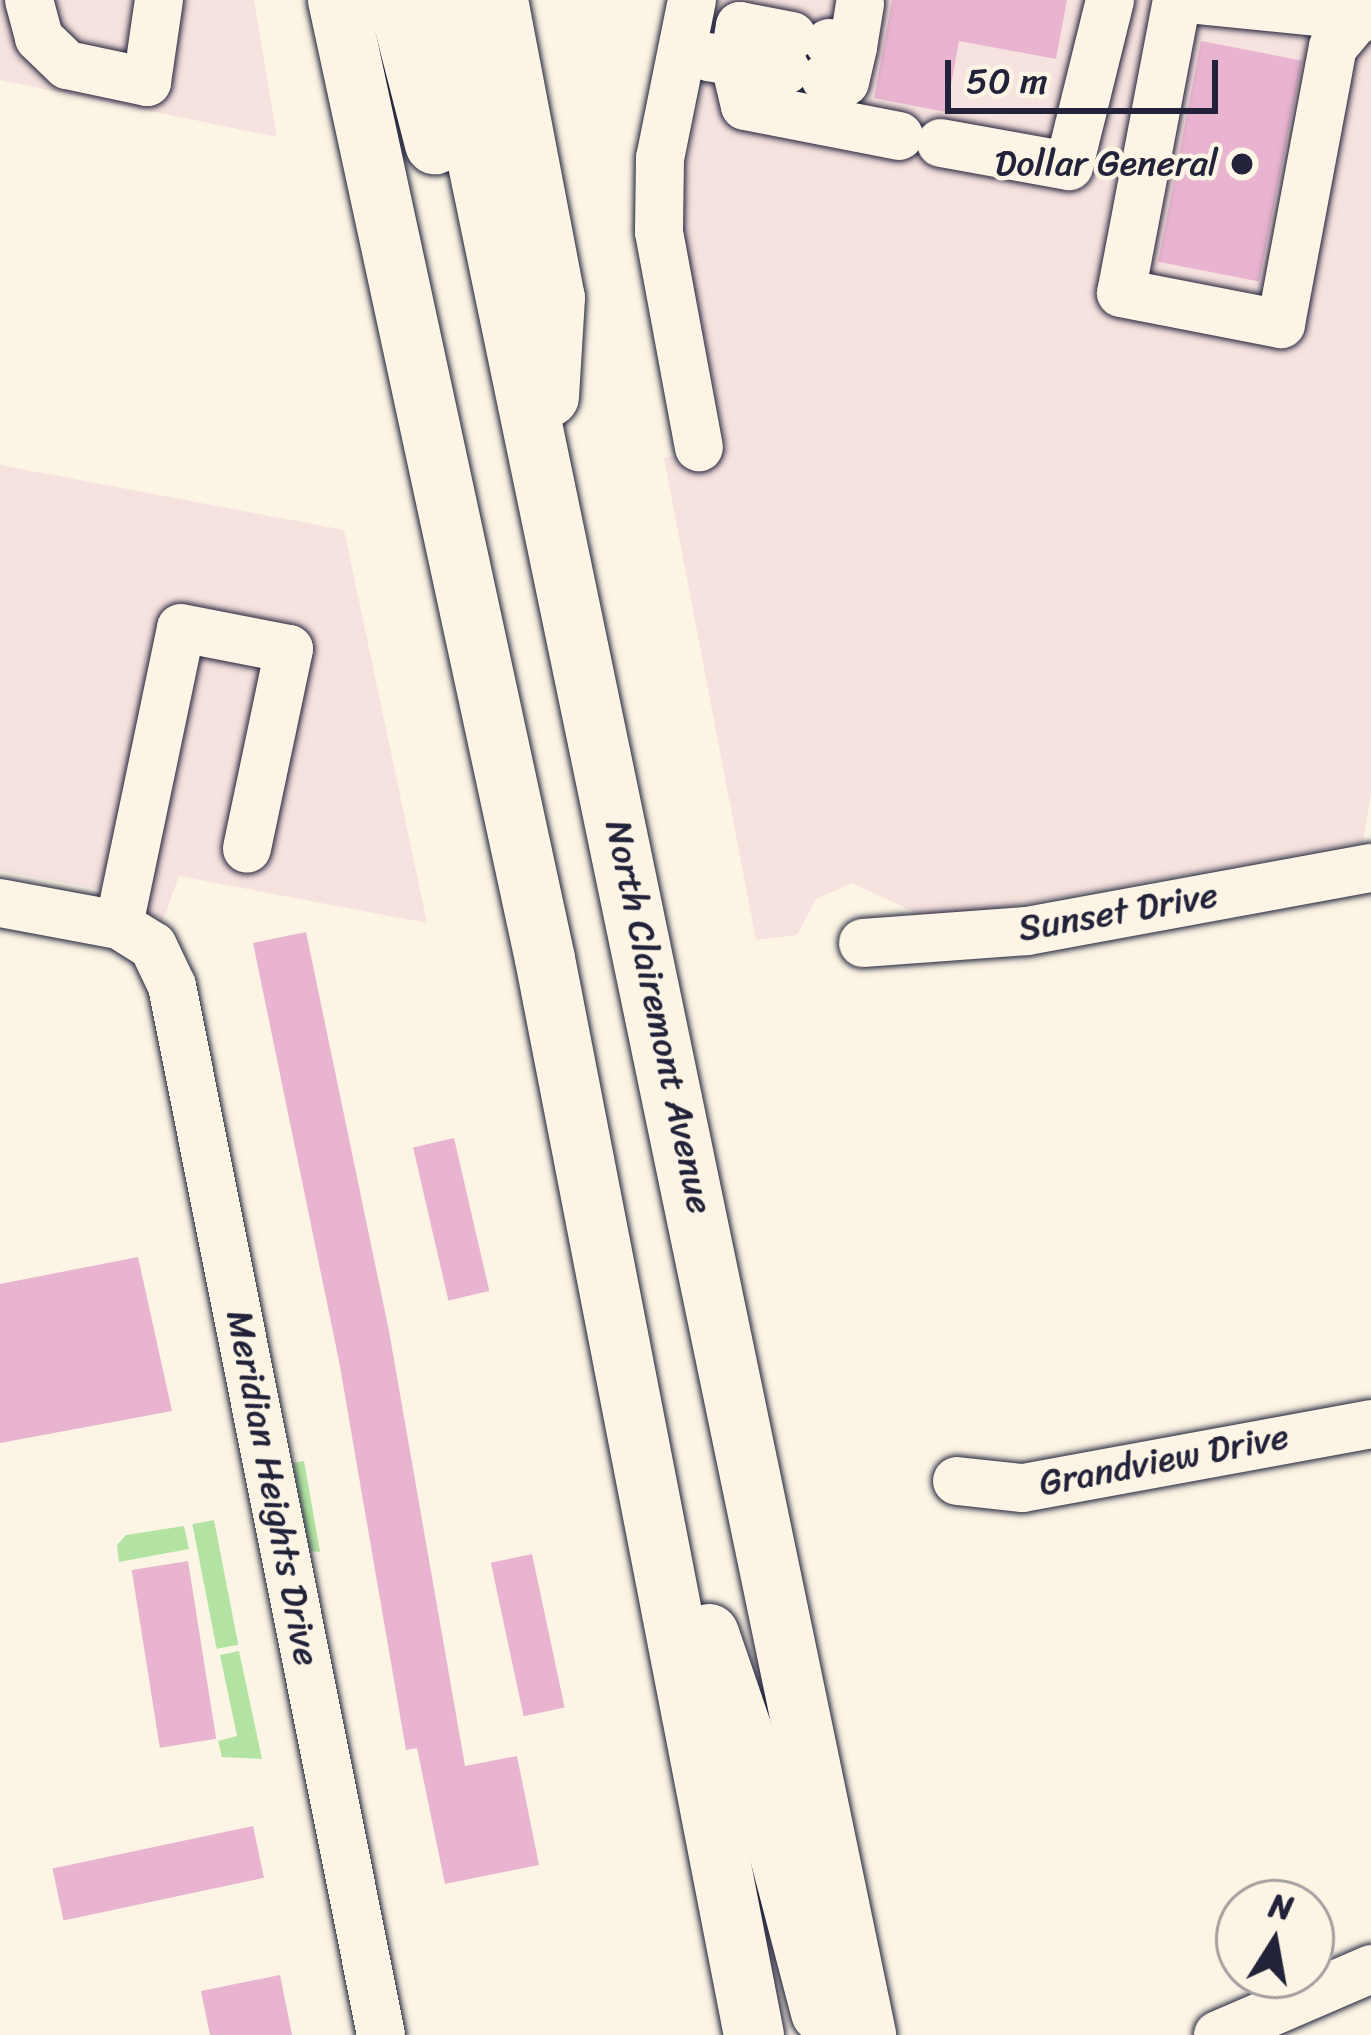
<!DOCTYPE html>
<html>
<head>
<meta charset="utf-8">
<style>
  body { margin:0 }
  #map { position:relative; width:1371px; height:2035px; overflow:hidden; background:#fcf5e5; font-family:Sriracha,sans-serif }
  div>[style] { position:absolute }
  .built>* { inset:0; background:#f6e2de }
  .green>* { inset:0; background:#b3e3a3; transform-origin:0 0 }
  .building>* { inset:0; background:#e8b4cf; transform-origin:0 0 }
  .roads { filter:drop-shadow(0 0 3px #22223b) drop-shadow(0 0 3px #22223b) }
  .minor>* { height:48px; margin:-24px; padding:0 24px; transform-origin:24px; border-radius:24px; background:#fcf5e5 }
  .major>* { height:60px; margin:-30px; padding:0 30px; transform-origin:30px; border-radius:30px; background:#fcf5e5 }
  .dots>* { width:33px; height:33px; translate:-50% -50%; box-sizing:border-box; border:6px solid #fcf5e5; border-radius:50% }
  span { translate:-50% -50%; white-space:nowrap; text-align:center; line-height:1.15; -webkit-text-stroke:9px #fcf5e5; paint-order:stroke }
  .poi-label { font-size:36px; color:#22223b }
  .right { translate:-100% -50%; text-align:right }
  .street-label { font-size:36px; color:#22223b }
  .north { position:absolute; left:1215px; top:1879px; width:120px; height:120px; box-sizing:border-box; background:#fcf5e5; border:3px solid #a5a1a1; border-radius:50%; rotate:11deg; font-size:33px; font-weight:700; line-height:48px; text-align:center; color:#22223b }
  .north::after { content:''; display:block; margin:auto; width:42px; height:54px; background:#22223b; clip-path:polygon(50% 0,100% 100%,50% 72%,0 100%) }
  .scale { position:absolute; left:945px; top:60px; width:273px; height:54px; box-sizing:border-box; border:6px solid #22223b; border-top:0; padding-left:15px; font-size:36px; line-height:42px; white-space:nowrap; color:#22223b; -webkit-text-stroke:9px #fcf5e5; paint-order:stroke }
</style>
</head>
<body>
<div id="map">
  <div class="built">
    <i style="clip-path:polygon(0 0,254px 0,277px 137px,0 80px)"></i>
    <i style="clip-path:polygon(720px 0,1371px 0,1371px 794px,1363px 842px,931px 920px,852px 883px,816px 899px,797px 935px,756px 940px,664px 458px,727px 448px,682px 233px,686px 164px)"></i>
    <i style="clip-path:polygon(0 465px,344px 530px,427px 923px,179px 876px,163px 920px,104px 890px,0 871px)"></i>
  </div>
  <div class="green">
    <i style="clip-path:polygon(304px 1461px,320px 1552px,310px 1551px,293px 1463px)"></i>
    <i style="left:214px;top:1520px;width:127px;height:22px;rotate:79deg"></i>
    <i style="clip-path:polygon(184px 1526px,189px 1549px,119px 1562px,117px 1545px,126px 1535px)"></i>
    <i style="clip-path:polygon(239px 1651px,262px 1759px,222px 1757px,218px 1741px,237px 1736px,220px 1655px)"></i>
  </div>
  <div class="building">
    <i style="clip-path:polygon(892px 0,1067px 0,1056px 59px,959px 41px,946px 112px,874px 98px)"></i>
    <i style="left:1201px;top:41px;width:103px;height:225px;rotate:11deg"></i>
    <i style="clip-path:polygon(306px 932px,389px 1331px,465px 1766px,517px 1756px,539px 1865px,445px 1884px,417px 1748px,406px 1750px,339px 1361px,253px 943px)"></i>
    <i style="left:454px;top:1138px;width:157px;height:42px;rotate:77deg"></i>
    <i style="clip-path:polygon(138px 1257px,172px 1411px,0 1443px,0 1284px)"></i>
    <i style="left:532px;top:1554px;width:157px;height:42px;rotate:78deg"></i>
    <i style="left:188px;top:1561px;width:180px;height:57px;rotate:81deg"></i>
    <i style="left:253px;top:1826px;width:53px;height:205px;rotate:78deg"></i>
    <i style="clip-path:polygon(280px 1975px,292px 2035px,210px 2035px,201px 1991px)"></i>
  </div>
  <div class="roads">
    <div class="minor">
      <i style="left:29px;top:0;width:39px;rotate:75deg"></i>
      <i style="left:39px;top:38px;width:39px;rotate:44deg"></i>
      <i style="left:67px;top:65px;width:82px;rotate:12deg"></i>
      <i style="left:147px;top:82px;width:83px;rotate:-81.7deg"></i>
      <i style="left:692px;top:0;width:161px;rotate:101.4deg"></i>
      <i style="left:660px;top:158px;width:74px;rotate:90.8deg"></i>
      <i style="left:659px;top:232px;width:219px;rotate:79.5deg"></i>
      <i style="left:1177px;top:0;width:298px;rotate:100.8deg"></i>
      <i style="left:1121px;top:293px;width:163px;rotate:11deg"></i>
      <i style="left:1281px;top:324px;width:282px;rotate:-79.4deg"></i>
      <i style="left:1333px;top:47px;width:59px;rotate:-49.8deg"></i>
      <i style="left:1199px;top:0;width:168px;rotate:5.8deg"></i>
      <i style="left:792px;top:36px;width:53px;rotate:-169.1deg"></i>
      <i style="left:740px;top:26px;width:35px;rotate:100deg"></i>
      <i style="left:734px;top:60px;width:47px;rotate:76.6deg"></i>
      <i style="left:745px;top:106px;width:157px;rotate:11deg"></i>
      <i style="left:829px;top:43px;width:24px;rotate:9deg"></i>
      <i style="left:853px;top:47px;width:44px;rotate:-80.8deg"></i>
      <i style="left:708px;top:57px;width:79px;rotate:9.5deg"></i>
      <i style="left:825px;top:78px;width:20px;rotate:11deg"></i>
      <i style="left:845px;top:82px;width:36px;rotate:-77deg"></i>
      <i style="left:941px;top:143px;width:130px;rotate:10.2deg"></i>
      <i style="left:1069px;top:166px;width:171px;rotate:-76.1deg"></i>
      <i style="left:0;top:903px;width:121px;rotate:10.5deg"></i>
      <i style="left:119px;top:925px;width:40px;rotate:32deg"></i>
      <i style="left:153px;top:946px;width:44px;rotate:64.6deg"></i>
      <i style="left:172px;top:986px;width:1070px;rotate:78.73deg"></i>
      <i style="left:119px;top:925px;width:303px;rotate:-78.2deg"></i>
      <i style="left:181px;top:628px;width:110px;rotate:11deg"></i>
      <i style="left:289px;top:649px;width:204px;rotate:101.9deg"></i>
      <i style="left:863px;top:943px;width:164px;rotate:-4.2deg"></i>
      <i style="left:1027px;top:931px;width:350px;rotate:-10.4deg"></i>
      <i style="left:957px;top:1481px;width:66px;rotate:6.1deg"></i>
      <i style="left:1023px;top:1488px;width:354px;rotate:-10.4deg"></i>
      <i style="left:1218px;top:2035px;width:167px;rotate:-23.3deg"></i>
    </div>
    <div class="major">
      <i style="left:338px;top:0;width:981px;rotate:77.82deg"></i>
      <i style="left:545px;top:959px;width:1096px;rotate:79.01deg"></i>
      <i style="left:398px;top:0;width:149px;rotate:75.6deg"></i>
      <i style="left:444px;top:0;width:2078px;rotate:78.28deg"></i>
      <i style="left:498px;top:0;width:303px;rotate:79.2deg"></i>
      <i style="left:555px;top:298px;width:99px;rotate:93.5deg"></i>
      <i style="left:709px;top:1634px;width:170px;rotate:71.1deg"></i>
      <i style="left:764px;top:1795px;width:225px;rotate:75.3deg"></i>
    </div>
  </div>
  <div class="dots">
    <i style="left:1242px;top:164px;background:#22223b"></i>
  </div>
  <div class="poi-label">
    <span class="right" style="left:1218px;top:164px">Dollar General</span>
  </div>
  <div class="street-label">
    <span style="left:1118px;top:912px;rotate:-10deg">Sunset Drive</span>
    <span style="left:659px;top:1017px;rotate:78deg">North Clairemont Avenue</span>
    <span style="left:1164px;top:1460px;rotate:-11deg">Grandview Drive</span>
    <span style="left:273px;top:1488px;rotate:79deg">Meridian Heights Drive</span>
  </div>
  <div class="north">N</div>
  <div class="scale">50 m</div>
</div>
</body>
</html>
